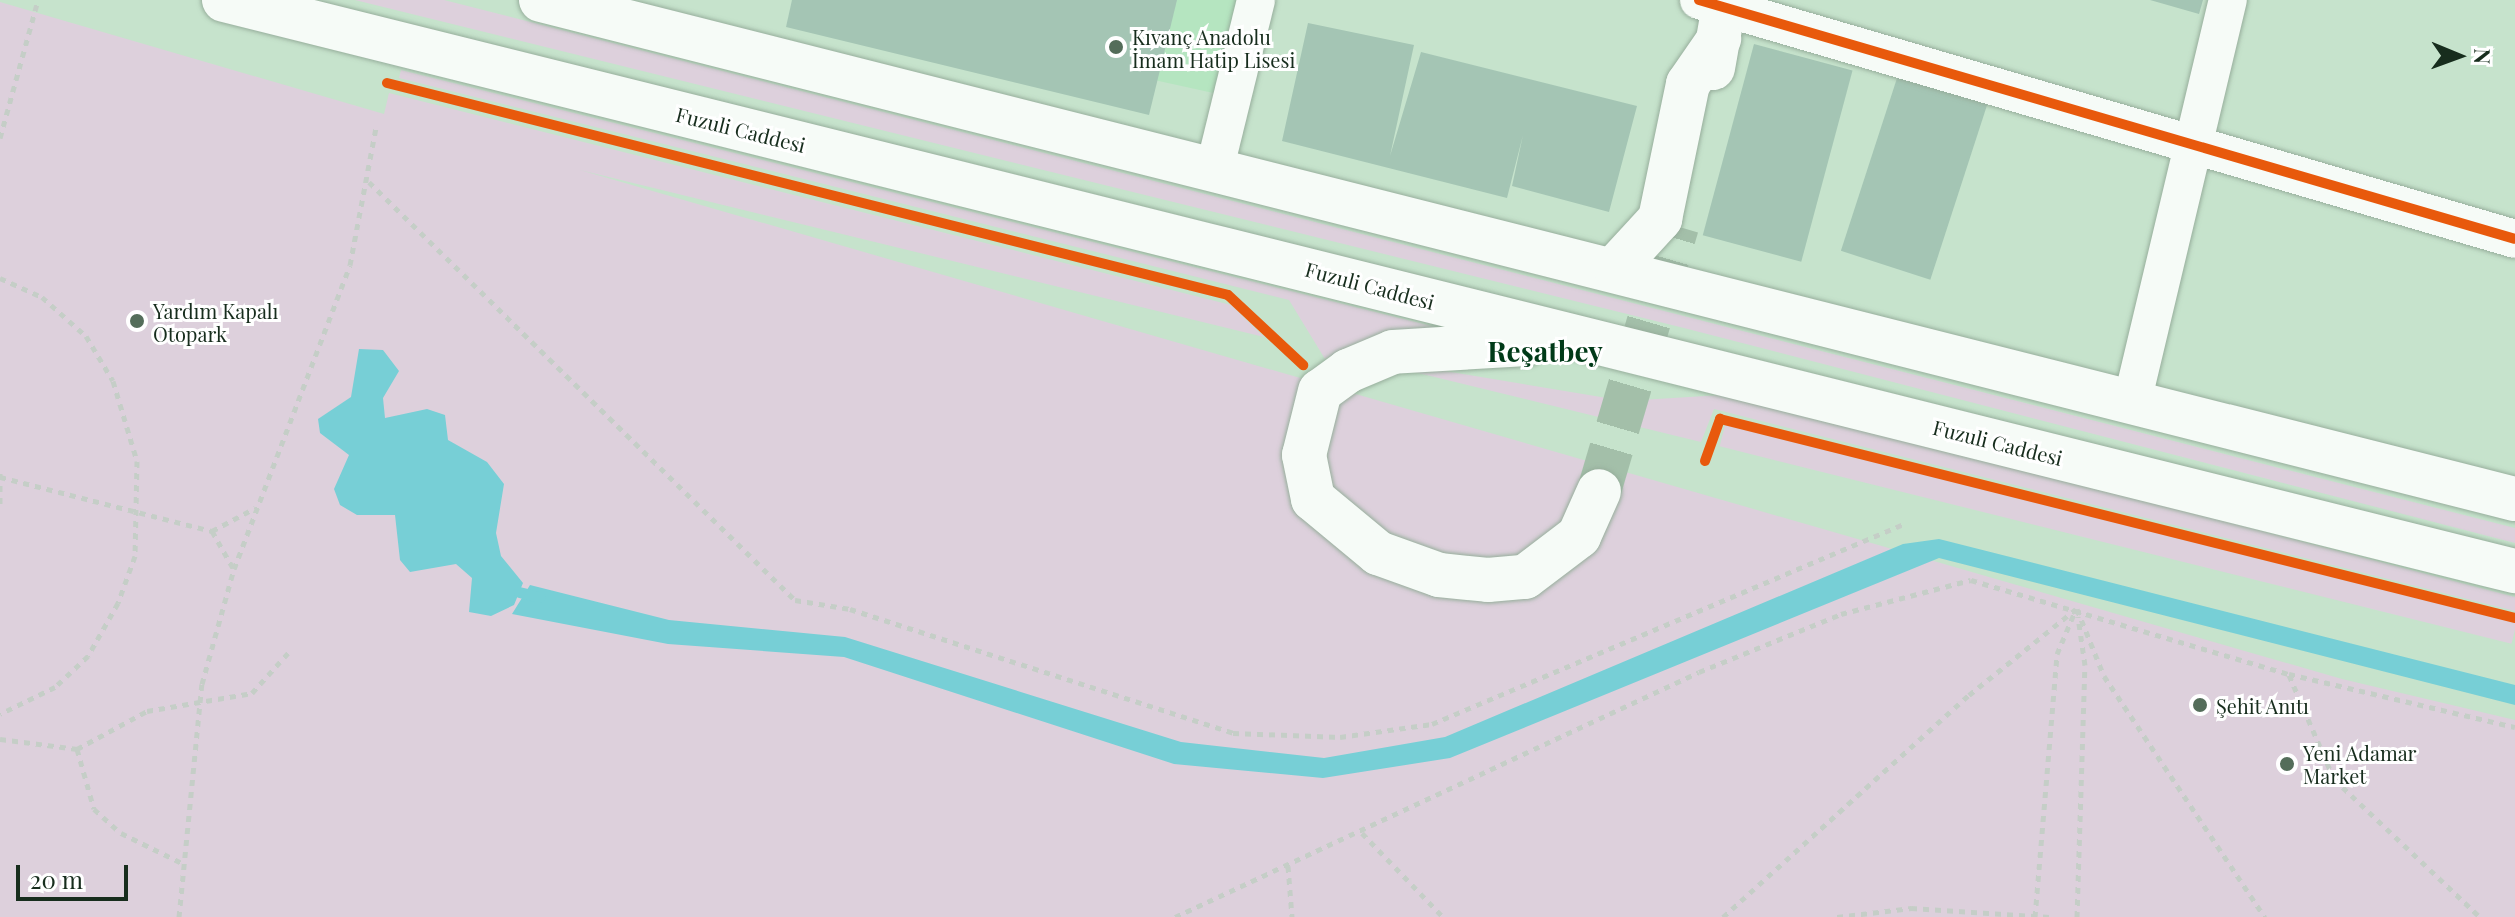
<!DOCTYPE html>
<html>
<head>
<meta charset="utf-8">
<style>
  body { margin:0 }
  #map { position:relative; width:2515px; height:917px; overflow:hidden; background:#c6e3cc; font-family:"Playfair Display",serif }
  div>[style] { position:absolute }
  .built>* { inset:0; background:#b5e5c0 }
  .green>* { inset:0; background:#ddd0dc; transform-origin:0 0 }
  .water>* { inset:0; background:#77cfd6 }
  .stream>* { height:11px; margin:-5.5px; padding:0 5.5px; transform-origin:5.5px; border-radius:5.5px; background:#77cfd6 }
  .building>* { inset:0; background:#a4c5b4; transform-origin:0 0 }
  .secondary-tunnel>* { height:44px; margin-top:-22px; transform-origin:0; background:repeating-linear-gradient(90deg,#a3bfa9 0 44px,transparent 0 66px) }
  .path>* { height:5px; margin-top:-2.5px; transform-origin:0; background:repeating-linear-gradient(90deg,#c5cec7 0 6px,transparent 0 12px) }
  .roads { filter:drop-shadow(0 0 2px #97ae9c) drop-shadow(0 0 2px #97ae9c) }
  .minor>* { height:38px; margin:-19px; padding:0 19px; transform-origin:19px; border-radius:19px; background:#f6fbf7 }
  .secondary>* { height:44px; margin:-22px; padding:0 22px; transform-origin:22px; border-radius:22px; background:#f6fbf7 }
  .cycleway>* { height:10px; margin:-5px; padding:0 5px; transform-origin:5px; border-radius:5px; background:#e8590c }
  .dots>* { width:22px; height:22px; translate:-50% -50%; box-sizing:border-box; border:4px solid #fff; border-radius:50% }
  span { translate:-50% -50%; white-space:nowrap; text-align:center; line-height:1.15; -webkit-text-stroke:6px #fff; paint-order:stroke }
  .poi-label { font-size:20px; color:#172d1d }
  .left { translate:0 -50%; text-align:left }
  .street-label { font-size:20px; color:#172d1d }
  .district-label { font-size:28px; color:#003a18; font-weight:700 }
  .north { position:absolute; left:2419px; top:16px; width:80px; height:80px; -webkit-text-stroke:6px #fff; paint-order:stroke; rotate:91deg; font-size:22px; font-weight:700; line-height:32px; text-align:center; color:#172d1d }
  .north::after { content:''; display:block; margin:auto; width:28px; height:36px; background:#172d1d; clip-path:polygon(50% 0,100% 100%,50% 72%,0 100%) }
  .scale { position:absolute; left:16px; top:865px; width:112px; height:36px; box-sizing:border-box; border:4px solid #172d1d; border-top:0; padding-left:10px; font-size:24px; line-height:28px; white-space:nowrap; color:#172d1d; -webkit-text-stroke:6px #fff; paint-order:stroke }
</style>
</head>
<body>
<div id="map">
  <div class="built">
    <i style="clip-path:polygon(790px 0,1241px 0,1218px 94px)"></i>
  </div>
  <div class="green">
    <i style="clip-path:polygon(355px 0,444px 0,2515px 528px,2515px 543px,1684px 328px)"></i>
    <i style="clip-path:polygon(0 2px,384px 114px,389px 93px,1231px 305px,1264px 337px,580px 170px,2342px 679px,2515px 720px,2515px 917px,0 917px)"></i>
    <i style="clip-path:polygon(401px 70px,1492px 341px,1397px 331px,1325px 359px,1289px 300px,399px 78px)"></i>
    <i style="clip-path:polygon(1439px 370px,1625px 401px,1737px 394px,2515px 597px,2515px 611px,1714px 409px,1701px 442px,1410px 371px)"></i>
    <i style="left:1725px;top:425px;width:816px;height:22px;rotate:14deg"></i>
  </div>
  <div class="water">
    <i style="clip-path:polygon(359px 349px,383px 350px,399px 371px,383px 398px,385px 418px,427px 409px,445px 415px,448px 440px,487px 462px,504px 484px,496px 533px,501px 556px,523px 583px,514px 605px,491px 616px,469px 612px,472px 578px,456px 564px,410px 572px,400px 560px,395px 515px,357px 515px,340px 505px,334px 489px,349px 455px,320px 433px,318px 419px,351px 397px)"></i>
    <i style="clip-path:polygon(1939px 539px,2515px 685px,2515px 705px,1939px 558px,1450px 758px,1323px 778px,1174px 764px,844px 657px,668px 644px,512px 614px,530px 585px,669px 620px,845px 637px,1181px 742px,1324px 758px,1445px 737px,1903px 544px)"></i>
  </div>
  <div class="stream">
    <i style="left:519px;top:592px;width:21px;rotate:14deg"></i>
  </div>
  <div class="building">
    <i style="clip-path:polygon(792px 0,1177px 0,1149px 115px,786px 27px)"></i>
    <i style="clip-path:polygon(2150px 0,2203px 0,2199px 14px)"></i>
    <i style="clip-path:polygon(1308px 23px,1414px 45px,1390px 156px,1421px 52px,1637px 106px,1609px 212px,1512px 186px,1523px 135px,1507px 198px,1282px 141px)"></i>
    <i style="left:1754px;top:44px;width:102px;height:198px;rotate:15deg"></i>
    <i style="left:1899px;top:72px;width:94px;height:188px;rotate:18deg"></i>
  </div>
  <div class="secondary-tunnel">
    <i style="left:1599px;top:491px;width:276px;rotate:-73.6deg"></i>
  </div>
  <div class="path">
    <i style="left:0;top:138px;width:143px;rotate:-74.6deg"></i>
    <i style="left:369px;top:182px;width:597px;rotate:44.46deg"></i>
    <i style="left:795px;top:600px;width:56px;rotate:9.3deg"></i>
    <i style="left:850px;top:609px;width:403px;rotate:17.9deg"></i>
    <i style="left:1233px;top:733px;width:107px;rotate:2.1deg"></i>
    <i style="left:1340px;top:737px;width:93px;rotate:-8deg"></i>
    <i style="left:1432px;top:724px;width:515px;rotate:-22.98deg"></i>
    <i style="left:0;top:278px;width:46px;rotate:24.3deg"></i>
    <i style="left:42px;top:297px;width:59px;rotate:41.6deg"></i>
    <i style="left:86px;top:336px;width:52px;rotate:59deg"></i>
    <i style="left:113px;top:381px;width:84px;rotate:73.3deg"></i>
    <i style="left:137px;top:461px;width:95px;rotate:91.2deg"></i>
    <i style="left:135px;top:556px;width:50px;rotate:109.9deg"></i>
    <i style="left:118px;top:603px;width:61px;rotate:119.5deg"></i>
    <i style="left:88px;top:656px;width:45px;rotate:136.8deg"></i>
    <i style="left:55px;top:687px;width:61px;rotate:153.9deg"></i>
    <i style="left:0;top:473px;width:34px;rotate:90deg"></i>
    <i style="left:0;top:477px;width:219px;rotate:14.3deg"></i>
    <i style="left:212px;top:531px;width:49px;rotate:-28.1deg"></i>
    <i style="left:212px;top:531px;width:43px;rotate:60.4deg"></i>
    <i style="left:2077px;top:609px;width:72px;rotate:68.1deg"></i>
    <i style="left:2104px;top:676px;width:290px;rotate:56.3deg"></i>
    <i style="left:2289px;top:675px;width:113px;rotate:66.6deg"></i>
    <i style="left:2334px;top:779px;width:201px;rotate:43.4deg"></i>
    <i style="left:0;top:739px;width:78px;rotate:7.4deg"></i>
    <i style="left:77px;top:749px;width:80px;rotate:-28.5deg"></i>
    <i style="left:147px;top:711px;width:107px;rotate:-9.7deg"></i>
    <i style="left:252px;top:693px;width:54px;rotate:-48deg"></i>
    <i style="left:77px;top:749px;width:62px;rotate:74.2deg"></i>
    <i style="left:94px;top:809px;width:36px;rotate:42deg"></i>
    <i style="left:121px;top:833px;width:70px;rotate:26.2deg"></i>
    <i style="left:1362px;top:833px;width:117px;rotate:46deg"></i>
    <i style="left:1288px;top:866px;width:51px;rotate:85.5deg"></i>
    <i style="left:179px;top:917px;width:234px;rotate:-84.4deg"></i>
    <i style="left:202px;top:684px;width:119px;rotate:-74.5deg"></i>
    <i style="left:234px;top:569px;width:325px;rotate:-69.1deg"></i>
    <i style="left:350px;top:265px;width:139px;rotate:-79.3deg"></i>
    <i style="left:1175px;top:917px;width:578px;rotate:-25.06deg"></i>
    <i style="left:1699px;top:672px;width:153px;rotate:-22.2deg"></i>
    <i style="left:1841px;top:614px;width:134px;rotate:-14.7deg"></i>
    <i style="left:1971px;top:580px;width:332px;rotate:16.5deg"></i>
    <i style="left:2289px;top:674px;width:232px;rotate:13.2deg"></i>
    <i style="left:1723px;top:917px;width:331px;rotate:-42.1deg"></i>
    <i style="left:1969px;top:695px;width:137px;rotate:-38.8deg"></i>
    <i style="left:1837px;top:917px;width:75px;rotate:-6.9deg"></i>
    <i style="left:1911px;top:908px;width:139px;rotate:3.7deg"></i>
    <i style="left:2035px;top:917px;width:264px;rotate:-85.2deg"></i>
    <i style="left:2057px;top:654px;width:49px;rotate:-67.1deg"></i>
    <i style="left:2077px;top:917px;width:252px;rotate:-88.2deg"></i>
    <i style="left:2085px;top:665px;width:49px;rotate:-98.3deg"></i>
  </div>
  <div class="roads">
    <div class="minor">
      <i style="left:1699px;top:0;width:850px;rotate:16.32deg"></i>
      <i style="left:1215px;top:167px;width:172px;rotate:-76.2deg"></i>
      <i style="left:2133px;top:398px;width:409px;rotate:-76.6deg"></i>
    </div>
    <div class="secondary">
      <i style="left:224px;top:0;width:2361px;rotate:14deg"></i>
      <i style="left:541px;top:0;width:2036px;rotate:14.19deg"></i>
      <i style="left:1713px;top:68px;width:69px;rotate:-80deg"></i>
      <i style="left:1615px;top:268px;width:67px;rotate:-47.4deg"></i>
      <i style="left:1660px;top:219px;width:138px;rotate:-78.3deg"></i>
      <i style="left:1688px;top:84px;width:55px;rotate:-55.4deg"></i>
      <i style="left:1526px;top:344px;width:133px;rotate:176.6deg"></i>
      <i style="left:1393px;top:352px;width:49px;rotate:157.1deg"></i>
      <i style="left:1348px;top:371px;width:34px;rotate:144deg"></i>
      <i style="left:1320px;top:391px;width:66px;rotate:104deg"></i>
      <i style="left:1304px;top:455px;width:45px;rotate:78.4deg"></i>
      <i style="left:1313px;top:499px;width:85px;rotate:39.7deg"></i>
      <i style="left:1378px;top:553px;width:65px;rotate:19.8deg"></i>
      <i style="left:1439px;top:575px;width:49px;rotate:5.8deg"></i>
      <i style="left:1488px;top:580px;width:37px;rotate:-5deg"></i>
      <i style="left:1525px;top:577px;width:68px;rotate:-37.2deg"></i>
      <i style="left:1579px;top:536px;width:49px;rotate:-66deg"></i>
    </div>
  </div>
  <div class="cycleway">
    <i style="left:1699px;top:0;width:850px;rotate:16.32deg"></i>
    <i style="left:387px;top:83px;width:867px;rotate:14.15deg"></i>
    <i style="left:1228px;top:295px;width:103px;rotate:43deg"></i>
    <i style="left:1705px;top:461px;width:45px;rotate:-70.3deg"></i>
    <i style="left:1720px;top:419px;width:820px;rotate:14.05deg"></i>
  </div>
  <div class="dots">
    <i style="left:1116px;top:47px;background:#546d5a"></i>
    <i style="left:137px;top:321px;background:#546d5a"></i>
    <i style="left:2200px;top:705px;background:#546d5a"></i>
    <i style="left:2287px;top:764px;background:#546d5a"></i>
  </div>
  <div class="poi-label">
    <span class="left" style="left:1132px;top:48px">Kıvanç Anadolu<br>İmam Hatip Lisesi</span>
    <span class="left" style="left:153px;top:322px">Yardım Kapalı<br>Otopark</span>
    <span class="left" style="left:2216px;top:705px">Şehit Anıtı</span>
    <span class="left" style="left:2303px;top:764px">Yeni Adamar<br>Market</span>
  </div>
  <div class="street-label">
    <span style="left:741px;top:129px;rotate:14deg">Fuzuli Caddesi</span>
    <span style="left:1370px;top:285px;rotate:15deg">Fuzuli Caddesi</span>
    <span style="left:1998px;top:442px;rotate:14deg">Fuzuli Caddesi</span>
  </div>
  <div class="district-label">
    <span style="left:1545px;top:351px">Reşatbey</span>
  </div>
  <div class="north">N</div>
  <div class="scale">20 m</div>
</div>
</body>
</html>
